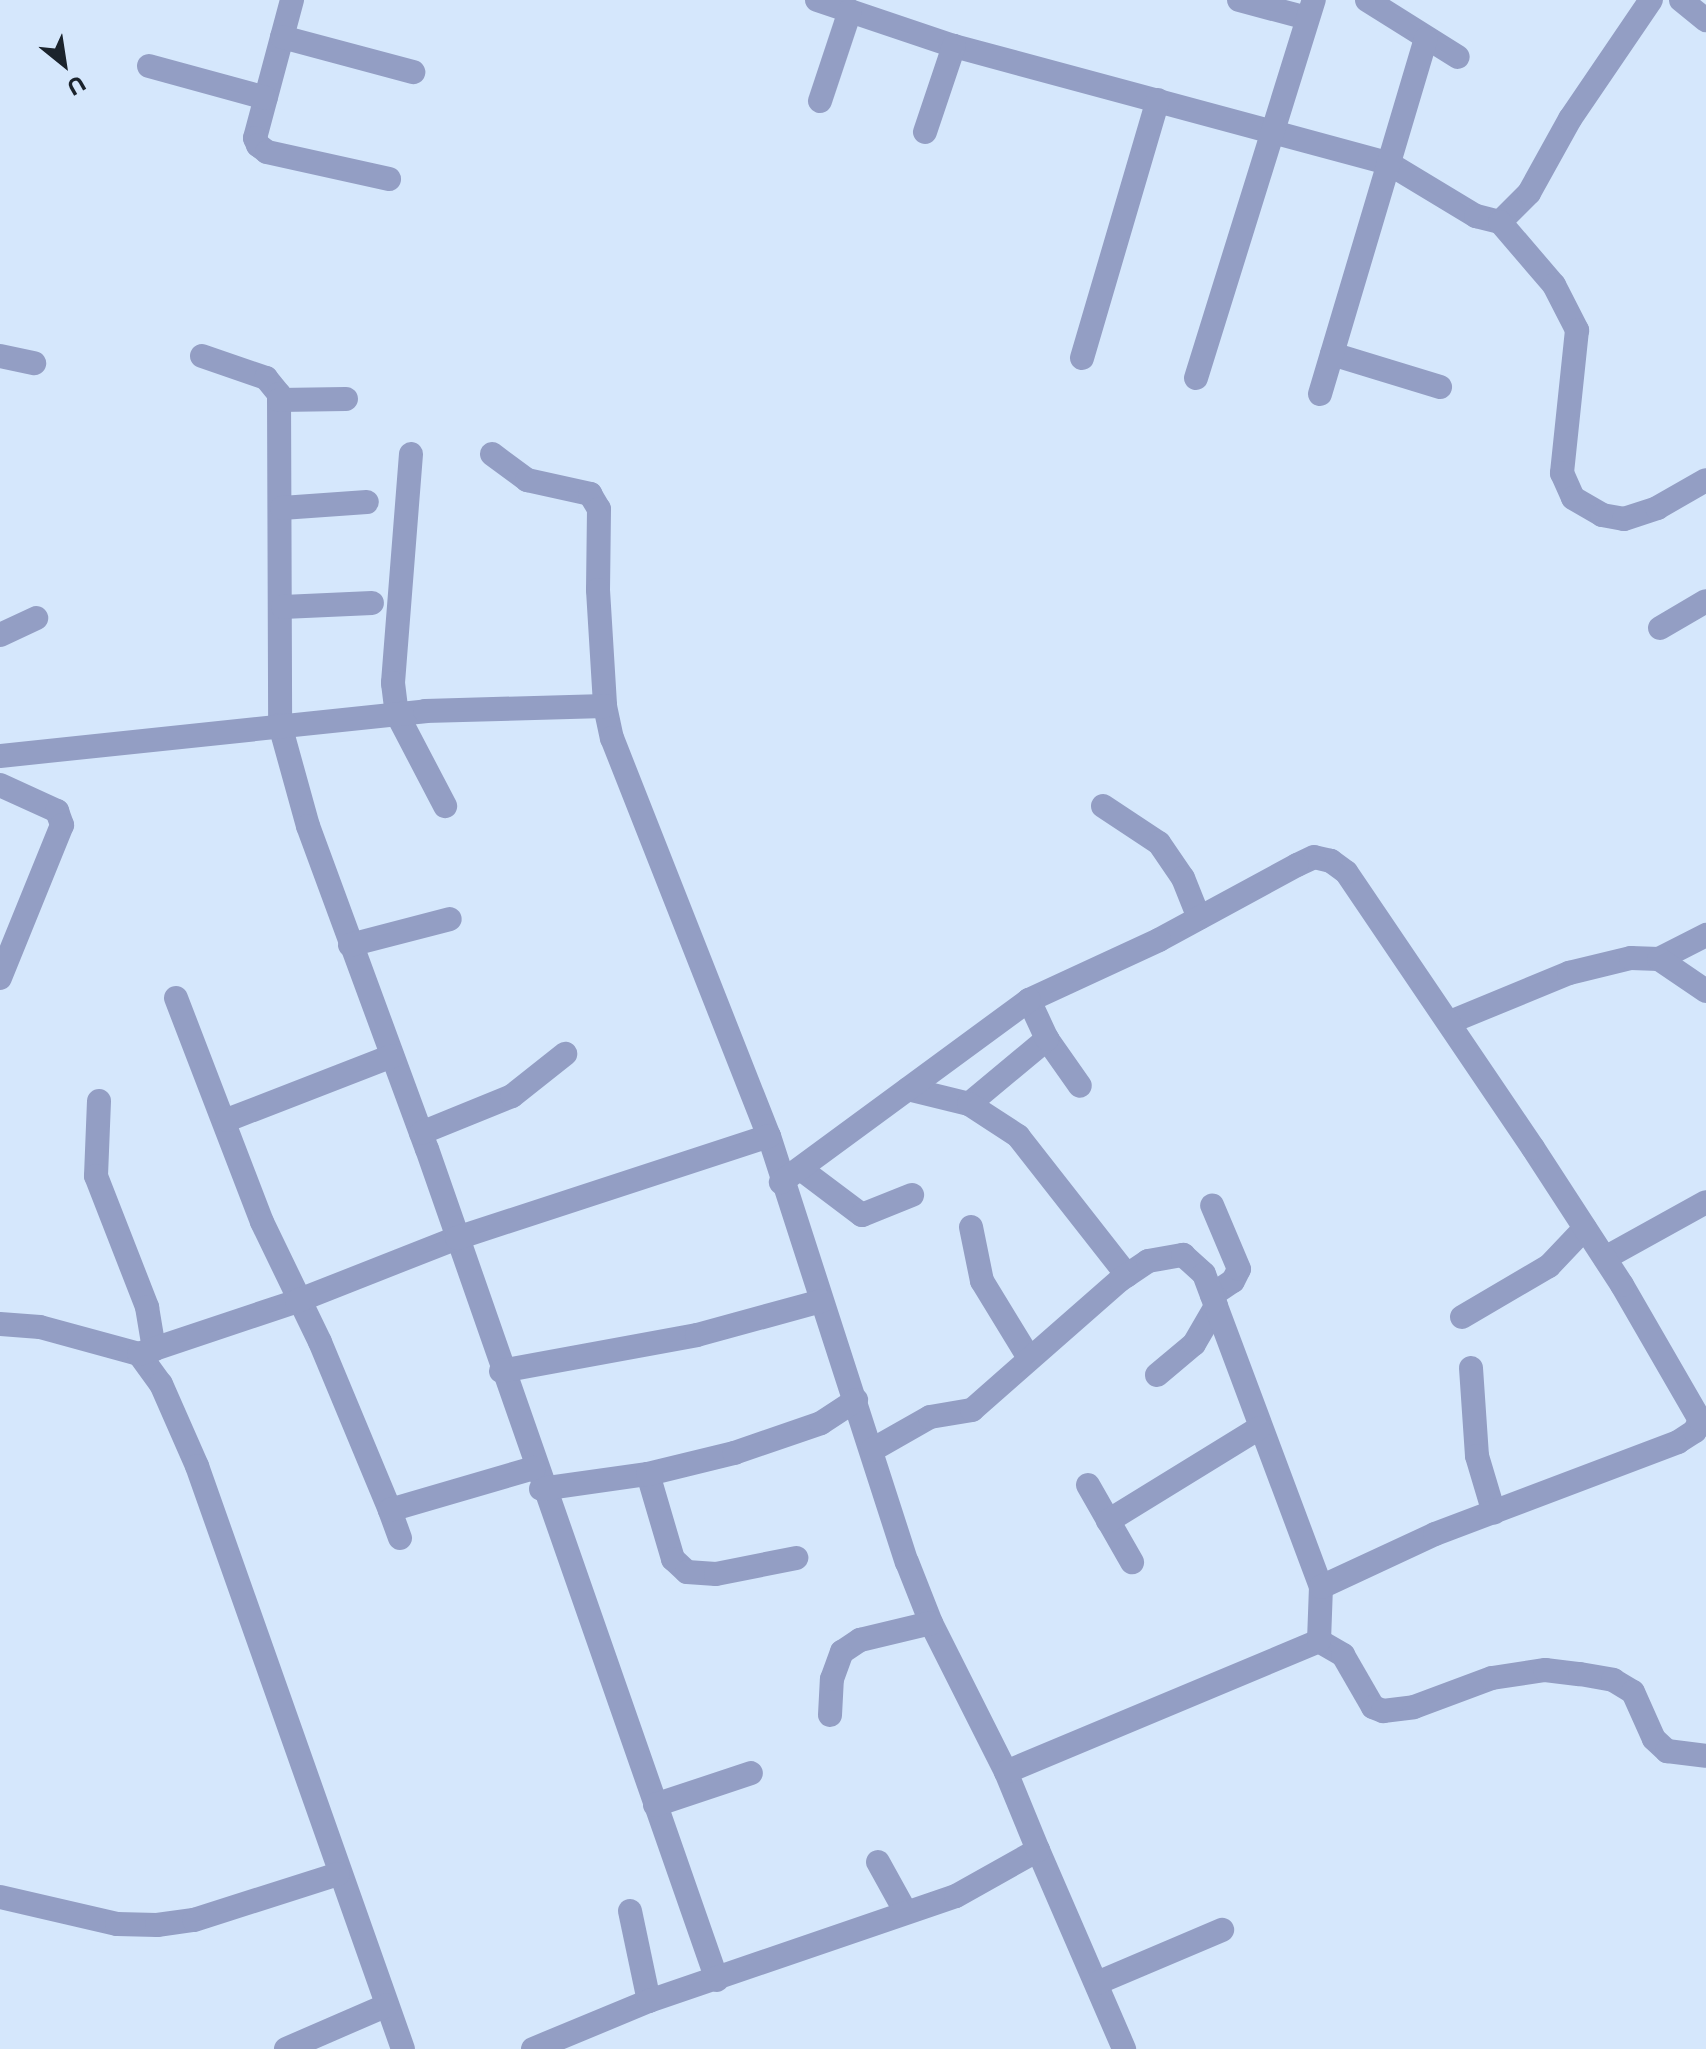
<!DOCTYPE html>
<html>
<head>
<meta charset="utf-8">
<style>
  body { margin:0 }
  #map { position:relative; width:1706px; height:2049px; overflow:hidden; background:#d5e7fc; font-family:Montserrat,sans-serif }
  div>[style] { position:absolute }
  .minor>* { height:24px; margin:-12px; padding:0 12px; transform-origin:12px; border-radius:12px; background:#939ec4 }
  span { translate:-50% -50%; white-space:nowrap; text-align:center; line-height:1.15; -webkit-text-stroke:7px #d5e7fc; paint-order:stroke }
  .north { position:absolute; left:24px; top:24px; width:80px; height:80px; -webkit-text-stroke:6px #d5e7fc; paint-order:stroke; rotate:150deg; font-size:22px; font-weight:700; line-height:32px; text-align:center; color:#1b232c }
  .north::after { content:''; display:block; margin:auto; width:28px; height:36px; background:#1b232c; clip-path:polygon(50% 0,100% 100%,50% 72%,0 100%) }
</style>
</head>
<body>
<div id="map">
  <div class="minor">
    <i style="left:292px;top:0;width:143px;rotate:105deg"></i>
    <i style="left:255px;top:138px;width:8px;rotate:67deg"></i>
    <i style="left:258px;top:145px;width:11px;rotate:38deg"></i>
    <i style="left:267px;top:152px;width:125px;rotate:12.5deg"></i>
    <i style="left:817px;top:0;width:145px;rotate:18.6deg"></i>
    <i style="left:954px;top:46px;width:449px;rotate:15.1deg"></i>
    <i style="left:1388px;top:163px;width:103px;rotate:31.1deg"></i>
    <i style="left:1476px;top:216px;width:25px;rotate:14deg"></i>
    <i style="left:1500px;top:222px;width:41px;rotate:-45deg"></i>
    <i style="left:1529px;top:193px;width:85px;rotate:-61deg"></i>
    <i style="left:1570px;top:119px;width:144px;rotate:-55.8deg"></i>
    <i style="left:1239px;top:0;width:70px;rotate:14.8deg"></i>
    <i style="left:1367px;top:0;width:107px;rotate:32.1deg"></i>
    <i style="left:1681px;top:0;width:32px;rotate:39deg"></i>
    <i style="left:282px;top:37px;width:136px;rotate:15deg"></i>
    <i style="left:149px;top:66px;width:121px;rotate:15.3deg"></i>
    <i style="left:820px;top:101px;width:95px;rotate:-71.6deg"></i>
    <i style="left:925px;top:132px;width:91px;rotate:-71.4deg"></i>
    <i style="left:1500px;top:222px;width:83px;rotate:49.4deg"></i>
    <i style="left:1554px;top:285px;width:51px;rotate:62.9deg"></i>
    <i style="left:1577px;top:330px;width:144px;rotate:96deg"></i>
    <i style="left:1562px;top:473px;width:27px;rotate:66deg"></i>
    <i style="left:1573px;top:498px;width:34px;rotate:30deg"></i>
    <i style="left:1602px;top:515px;width:22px;rotate:10deg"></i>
    <i style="left:1624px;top:519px;width:35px;rotate:-18deg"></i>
    <i style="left:1657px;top:508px;width:56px;rotate:-29.7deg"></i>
    <i style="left:1332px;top:354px;width:113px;rotate:17deg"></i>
    <i style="left:0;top:356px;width:35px;rotate:12deg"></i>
    <i style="left:202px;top:356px;width:68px;rotate:19deg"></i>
    <i style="left:266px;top:378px;width:21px;rotate:51deg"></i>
    <i style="left:279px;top:394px;width:331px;rotate:89.8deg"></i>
    <i style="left:280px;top:725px;width:105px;rotate:74.5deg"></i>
    <i style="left:308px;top:826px;width:344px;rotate:69.8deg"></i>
    <i style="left:427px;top:1149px;width:880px;rotate:70.76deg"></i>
    <i style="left:1082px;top:358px;width:269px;rotate:-73.6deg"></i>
    <i style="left:1196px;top:378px;width:396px;rotate:-72.7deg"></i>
    <i style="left:1320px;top:394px;width:370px;rotate:-73.4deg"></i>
    <i style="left:279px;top:400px;width:67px;rotate:-0.9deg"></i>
    <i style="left:411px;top:454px;width:230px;rotate:94.5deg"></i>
    <i style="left:393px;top:683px;width:31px;rotate:83deg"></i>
    <i style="left:397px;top:714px;width:104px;rotate:62.4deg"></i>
    <i style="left:492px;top:454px;width:44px;rotate:36.6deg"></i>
    <i style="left:527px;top:480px;width:65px;rotate:12.5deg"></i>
    <i style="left:590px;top:494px;width:17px;rotate:59deg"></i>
    <i style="left:599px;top:509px;width:81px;rotate:90.7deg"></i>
    <i style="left:598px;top:590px;width:116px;rotate:86.5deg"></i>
    <i style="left:605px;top:706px;width:33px;rotate:78deg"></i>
    <i style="left:612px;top:738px;width:428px;rotate:68.5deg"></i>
    <i style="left:769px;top:1136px;width:448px;rotate:72.1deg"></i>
    <i style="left:907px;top:1562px;width:66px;rotate:68.5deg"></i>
    <i style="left:931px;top:1623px;width:167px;rotate:63.3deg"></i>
    <i style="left:282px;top:508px;width:85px;rotate:-4deg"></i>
    <i style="left:283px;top:607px;width:89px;rotate:-2.6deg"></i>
    <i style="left:1660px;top:628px;width:53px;rotate:-30.4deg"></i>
    <i style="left:0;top:635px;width:40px;rotate:-25deg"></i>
    <i style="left:0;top:756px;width:427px;rotate:-6deg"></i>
    <i style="left:425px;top:711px;width:180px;rotate:-1.6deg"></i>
    <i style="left:0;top:785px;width:63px;rotate:24.5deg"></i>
    <i style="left:57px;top:811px;width:15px;rotate:70deg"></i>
    <i style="left:62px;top:825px;width:165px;rotate:112.1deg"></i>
    <i style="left:1103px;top:806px;width:67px;rotate:33.5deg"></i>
    <i style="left:1159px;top:843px;width:42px;rotate:55.6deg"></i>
    <i style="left:1183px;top:878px;width:43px;rotate:68.2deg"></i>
    <i style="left:350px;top:945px;width:103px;rotate:-14.6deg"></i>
    <i style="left:1659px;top:959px;width:53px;rotate:-27.1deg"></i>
    <i style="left:176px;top:998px;width:240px;rotate:69deg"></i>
    <i style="left:262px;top:1222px;width:133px;rotate:64.2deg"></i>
    <i style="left:320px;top:1342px;width:182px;rotate:67.4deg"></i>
    <i style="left:1450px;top:1022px;width:129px;rotate:-22.4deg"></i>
    <i style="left:1569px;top:973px;width:64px;rotate:-13.6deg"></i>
    <i style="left:1631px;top:958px;width:28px;rotate:2deg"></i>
    <i style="left:1659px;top:959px;width:57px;rotate:34.2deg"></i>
    <i style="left:1047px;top:1039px;width:57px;rotate:54.9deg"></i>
    <i style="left:908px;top:1089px;width:63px;rotate:13.8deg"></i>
    <i style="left:969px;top:1104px;width:102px;rotate:-39.8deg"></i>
    <i style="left:1047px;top:1039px;width:43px;rotate:-114.8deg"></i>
    <i style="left:99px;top:1101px;width:75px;rotate:92.3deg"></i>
    <i style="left:96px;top:1176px;width:141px;rotate:68.7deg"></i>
    <i style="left:147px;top:1307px;width:43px;rotate:80.5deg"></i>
    <i style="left:969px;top:1104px;width:59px;rotate:33.1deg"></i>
    <i style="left:1018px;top:1136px;width:177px;rotate:51.9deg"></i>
    <i style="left:227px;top:1120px;width:177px;rotate:-21.2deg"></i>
    <i style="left:421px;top:1133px;width:98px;rotate:-22.1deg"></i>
    <i style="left:512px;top:1096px;width:68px;rotate:-38.4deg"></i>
    <i style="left:802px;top:1170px;width:75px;rotate:36.9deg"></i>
    <i style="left:862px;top:1215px;width:54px;rotate:-21.8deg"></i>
    <i style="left:971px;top:1227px;width:55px;rotate:78.5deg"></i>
    <i style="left:982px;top:1281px;width:90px;rotate:58.6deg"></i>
    <i style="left:1605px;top:1258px;width:115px;rotate:-29deg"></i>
    <i style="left:1212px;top:1295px;width:25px;rotate:-34deg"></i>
    <i style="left:1233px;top:1281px;width:13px;rotate:-63deg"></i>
    <i style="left:1239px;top:1269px;width:69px;rotate:-112.9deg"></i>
    <i style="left:1462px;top:1317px;width:101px;rotate:-30.4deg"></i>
    <i style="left:1549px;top:1266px;width:52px;rotate:-46.5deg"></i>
    <i style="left:0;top:1324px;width:40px;rotate:4.3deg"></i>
    <i style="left:40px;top:1327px;width:103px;rotate:15.3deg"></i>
    <i style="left:139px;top:1354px;width:37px;rotate:54deg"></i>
    <i style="left:161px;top:1384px;width:90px;rotate:66.3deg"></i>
    <i style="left:197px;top:1466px;width:618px;rotate:70.54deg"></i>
    <i style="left:139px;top:1354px;width:167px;rotate:-18.5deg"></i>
    <i style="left:297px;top:1301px;width:172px;rotate:-21.5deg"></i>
    <i style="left:457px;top:1238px;width:328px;rotate:-18.1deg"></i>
    <i style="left:1471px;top:1368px;width:88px;rotate:86.1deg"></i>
    <i style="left:1477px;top:1456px;width:59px;rotate:73.4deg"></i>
    <i style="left:501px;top:1371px;width:199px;rotate:-10.4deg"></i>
    <i style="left:697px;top:1335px;width:129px;rotate:-15.3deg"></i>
    <i style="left:1157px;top:1375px;width:48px;rotate:-40deg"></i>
    <i style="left:1194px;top:1344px;width:44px;rotate:-59.9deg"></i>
    <i style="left:872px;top:1450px;width:67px;rotate:-29.6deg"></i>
    <i style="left:930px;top:1417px;width:43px;rotate:-9.5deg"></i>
    <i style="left:972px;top:1410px;width:197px;rotate:-41.3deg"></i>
    <i style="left:1120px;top:1280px;width:34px;rotate:-34deg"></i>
    <i style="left:1148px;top:1261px;width:36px;rotate:-10deg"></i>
    <i style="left:1183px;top:1255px;width:28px;rotate:42deg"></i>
    <i style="left:1204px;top:1274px;width:334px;rotate:69.5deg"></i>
    <i style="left:648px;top:1474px;width:89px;rotate:73.6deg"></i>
    <i style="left:673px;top:1559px;width:19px;rotate:43deg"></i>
    <i style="left:687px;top:1572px;width:29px;rotate:4deg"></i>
    <i style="left:716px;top:1574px;width:82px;rotate:-11.3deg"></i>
    <i style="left:1088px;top:1485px;width:89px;rotate:60.3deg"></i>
    <i style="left:541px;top:1489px;width:108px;rotate:-8deg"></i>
    <i style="left:648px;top:1474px;width:89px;rotate:-13.7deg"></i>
    <i style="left:734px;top:1453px;width:92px;rotate:-19deg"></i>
    <i style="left:821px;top:1423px;width:42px;rotate:-33.3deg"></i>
    <i style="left:1108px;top:1521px;width:177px;rotate:-31.6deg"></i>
    <i style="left:400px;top:1538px;width:30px;rotate:-110deg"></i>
    <i style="left:390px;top:1510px;width:150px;rotate:-16.3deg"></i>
    <i style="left:1319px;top:1641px;width:28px;rotate:30deg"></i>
    <i style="left:1343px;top:1655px;width:60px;rotate:60deg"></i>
    <i style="left:1373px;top:1707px;width:11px;rotate:22deg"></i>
    <i style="left:1383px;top:1711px;width:31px;rotate:-7deg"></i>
    <i style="left:1414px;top:1707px;width:83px;rotate:-20.4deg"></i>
    <i style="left:1492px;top:1678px;width:54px;rotate:-8.6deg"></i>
    <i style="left:1545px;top:1670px;width:35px;rotate:7deg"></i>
    <i style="left:1580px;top:1674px;width:34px;rotate:10deg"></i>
    <i style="left:1613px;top:1680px;width:23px;rotate:31deg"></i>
    <i style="left:1633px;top:1692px;width:51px;rotate:65.9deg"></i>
    <i style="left:1654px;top:1739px;width:18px;rotate:43deg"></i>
    <i style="left:1667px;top:1751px;width:39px;rotate:7deg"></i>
    <i style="left:830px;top:1715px;width:36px;rotate:-87deg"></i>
    <i style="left:832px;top:1679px;width:29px;rotate:-70deg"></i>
    <i style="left:842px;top:1652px;width:22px;rotate:-34deg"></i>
    <i style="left:860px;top:1640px;width:73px;rotate:-13.5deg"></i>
    <i style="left:655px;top:1805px;width:101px;rotate:-18.4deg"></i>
    <i style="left:1038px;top:1850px;width:217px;rotate:66.6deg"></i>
    <i style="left:878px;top:1862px;width:56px;rotate:61.1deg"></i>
    <i style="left:0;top:1897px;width:120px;rotate:13deg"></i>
    <i style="left:117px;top:1924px;width:40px;rotate:1.4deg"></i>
    <i style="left:157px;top:1925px;width:37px;rotate:-8deg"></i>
    <i style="left:194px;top:1920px;width:151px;rotate:-17.7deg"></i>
    <i style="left:630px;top:1911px;width:92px;rotate:78.1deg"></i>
    <i style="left:1097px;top:1983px;width:136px;rotate:-23deg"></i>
    <i style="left:286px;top:2049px;width:110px;rotate:-23.5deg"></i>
    <i style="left:533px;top:2049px;width:126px;rotate:-22.5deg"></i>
    <i style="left:649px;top:2001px;width:324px;rotate:-18.9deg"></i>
    <i style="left:956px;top:1896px;width:94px;rotate:-29.3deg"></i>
    <i style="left:1038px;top:1850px;width:84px;rotate:-112.3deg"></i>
    <i style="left:1006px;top:1772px;width:339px;rotate:-22.7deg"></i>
    <i style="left:1319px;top:1641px;width:54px;rotate:-87.9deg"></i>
    <i style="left:1321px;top:1587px;width:126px;rotate:-24.9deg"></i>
    <i style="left:1435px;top:1534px;width:260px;rotate:-20.7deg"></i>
    <i style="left:1678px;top:1442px;width:20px;rotate:-33deg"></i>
    <i style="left:1695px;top:1431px;width:12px;rotate:-66deg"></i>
    <i style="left:1700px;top:1420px;width:156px;rotate:-120deg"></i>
    <i style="left:1622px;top:1285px;width:163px;rotate:-123deg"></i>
    <i style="left:1533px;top:1148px;width:333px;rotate:-124.1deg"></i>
    <i style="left:1346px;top:872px;width:19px;rotate:-144deg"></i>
    <i style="left:1331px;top:861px;width:17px;rotate:-167deg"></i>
    <i style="left:1314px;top:857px;width:19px;rotate:155deg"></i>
    <i style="left:1297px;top:865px;width:157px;rotate:151.5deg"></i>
    <i style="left:1159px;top:940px;width:143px;rotate:155.2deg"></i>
    <i style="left:1029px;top:1000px;width:308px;rotate:143.7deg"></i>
  </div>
  <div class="north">U</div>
</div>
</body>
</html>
